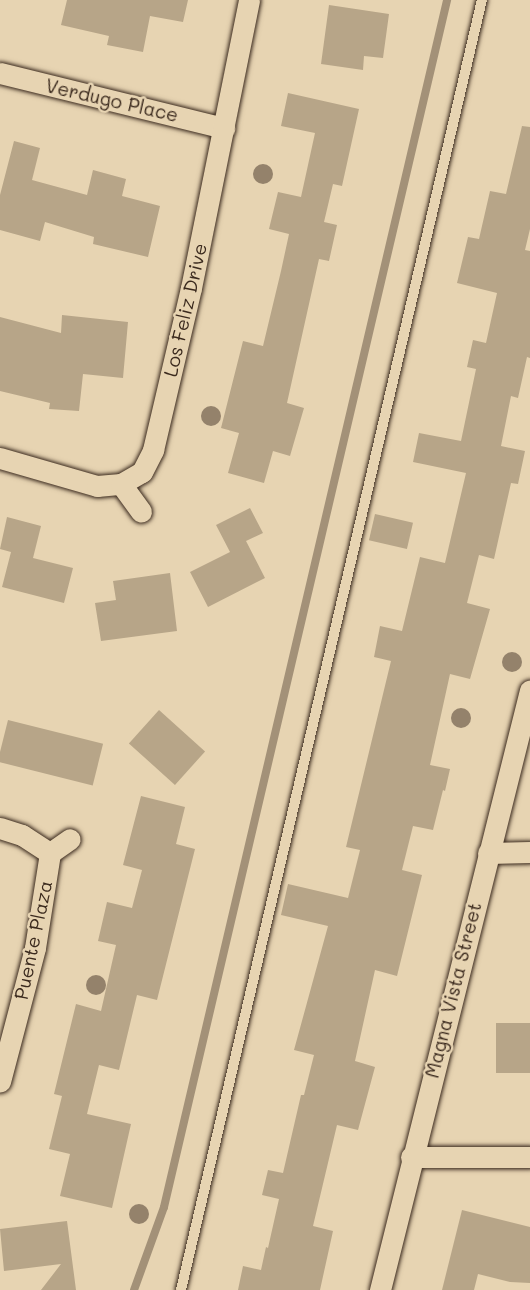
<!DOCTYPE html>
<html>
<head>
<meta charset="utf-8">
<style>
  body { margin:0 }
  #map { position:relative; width:530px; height:1290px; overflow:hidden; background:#e7d4b2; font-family:Mali,sans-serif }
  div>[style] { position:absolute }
  .stream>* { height:8px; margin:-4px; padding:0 4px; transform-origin:4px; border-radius:4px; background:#a39178 }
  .building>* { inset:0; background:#b7a588; transform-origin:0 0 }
  .roads { filter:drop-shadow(0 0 2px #3b2a1e) drop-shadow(0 0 2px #3b2a1e) }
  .service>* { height:10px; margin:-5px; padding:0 5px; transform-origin:5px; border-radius:5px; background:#e7d4b2 }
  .minor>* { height:21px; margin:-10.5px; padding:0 10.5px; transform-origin:10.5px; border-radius:10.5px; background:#e7d4b2 }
  .trees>* { width:20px; height:20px; margin:-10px; border-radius:50%; background:#94826b }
  span { translate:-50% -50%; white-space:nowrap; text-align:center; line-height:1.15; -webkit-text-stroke:5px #e7d4b2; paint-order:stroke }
  .street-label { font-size:19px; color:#3b2a1e }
</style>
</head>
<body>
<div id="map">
  <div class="stream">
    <i style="left:134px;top:1290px;width:88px;rotate:-70.1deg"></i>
    <i style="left:164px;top:1207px;width:1240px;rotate:-76.8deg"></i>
  </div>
  <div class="building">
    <i style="clip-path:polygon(67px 0,188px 0,183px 22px,150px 16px,143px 52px,107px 45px,109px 36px,61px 25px)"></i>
    <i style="clip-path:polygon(329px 5px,389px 14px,383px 58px,364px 56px,363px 70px,321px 64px)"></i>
    <i style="clip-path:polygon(288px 93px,359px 109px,342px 186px,333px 184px,324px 222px,337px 225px,329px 261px,319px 259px,287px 403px,304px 408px,290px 456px,273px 451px,264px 483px,228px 473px,239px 433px,221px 428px,243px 341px,263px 346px,281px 271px,289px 234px,269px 229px,278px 192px,301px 197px,315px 133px,281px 126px)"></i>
    <i style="clip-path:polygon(522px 126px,530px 127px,530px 229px,525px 250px,530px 251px,530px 358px,527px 357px,518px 398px,511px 396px,501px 446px,525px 451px,518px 484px,511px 483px,494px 559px,479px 555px,467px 603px,490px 609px,470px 679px,450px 674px,430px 765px,450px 769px,445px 791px,443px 790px,433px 830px,413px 826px,402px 870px,422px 875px,397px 976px,375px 970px,355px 1061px,375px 1067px,358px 1130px,337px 1125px,313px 1226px,333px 1231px,320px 1290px,238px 1290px,243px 1266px,261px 1270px,266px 1247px,268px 1248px,279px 1199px,262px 1195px,268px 1170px,283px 1173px,301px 1095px,304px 1095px,314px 1055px,294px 1050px,328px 926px,281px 915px,288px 884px,348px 898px,360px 850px,346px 847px,391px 661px,374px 657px,380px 626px,402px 631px,420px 557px,445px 563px,466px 473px,413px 462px,419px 433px,461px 441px,476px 369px,467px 367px,473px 340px,486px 343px,497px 293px,457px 283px,468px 237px,479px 239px,490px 191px,506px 194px)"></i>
    <i style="clip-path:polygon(14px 141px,40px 148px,32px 180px,87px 195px,93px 170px,126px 179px,122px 196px,160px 206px,148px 257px,93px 244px,94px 237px,45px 222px,40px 241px,0 230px,0 195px)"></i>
    <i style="clip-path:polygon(62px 315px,128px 322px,123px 378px,83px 374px,79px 411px,49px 409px,50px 403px,0 391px,0 317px,61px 333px)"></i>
    <i style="clip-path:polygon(250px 508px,263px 533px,246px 541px,265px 578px,208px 607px,190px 572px,230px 552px,216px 525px)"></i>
    <i style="left:375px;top:514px;width:39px;height:27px;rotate:13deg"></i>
    <i style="clip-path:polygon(7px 517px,41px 526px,33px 558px,73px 568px,64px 603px,2px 587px,11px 552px,0 549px)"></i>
    <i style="clip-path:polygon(170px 573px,177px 631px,101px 641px,95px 603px,116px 600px,113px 581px)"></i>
    <i style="left:159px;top:710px;width:62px;height:45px;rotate:42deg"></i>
    <i style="left:8px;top:720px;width:98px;height:43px;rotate:14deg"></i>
    <i style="clip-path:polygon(141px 796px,185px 807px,176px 844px,195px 849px,157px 1000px,137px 995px,119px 1070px,99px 1065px,87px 1114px,131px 1124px,112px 1208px,60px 1196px,70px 1154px,49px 1149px,62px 1096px,54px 1094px,76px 1004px,101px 1011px,116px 945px,98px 941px,107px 902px,132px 908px,142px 870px,123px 865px)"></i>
    <i style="left:496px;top:1023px;width:34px;height:50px"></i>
    <i style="clip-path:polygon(462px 1210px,530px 1227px,530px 1283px,510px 1282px,478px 1274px,474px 1290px,442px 1290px)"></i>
    <i style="clip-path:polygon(67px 1221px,76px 1290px,41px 1290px,61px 1264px,4px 1271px,0 1229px)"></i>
  </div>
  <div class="roads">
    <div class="service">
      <i style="left:181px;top:1290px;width:1325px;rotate:-76.87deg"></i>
    </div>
    <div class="minor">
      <i style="left:0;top:73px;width:231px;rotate:13.8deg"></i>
      <i style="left:0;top:458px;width:101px;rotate:16.1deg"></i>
      <i style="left:97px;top:486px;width:24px;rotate:-5deg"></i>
      <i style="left:121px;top:484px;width:24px;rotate:-30deg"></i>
      <i style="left:142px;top:472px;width:25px;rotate:-63deg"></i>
      <i style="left:153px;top:450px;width:166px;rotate:-76.8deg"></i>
      <i style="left:191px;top:288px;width:294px;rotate:-78.6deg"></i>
      <i style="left:121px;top:484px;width:34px;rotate:54deg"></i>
      <i style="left:0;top:828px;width:23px;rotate:18deg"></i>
      <i style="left:22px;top:835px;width:33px;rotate:33deg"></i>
      <i style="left:50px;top:853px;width:96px;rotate:99deg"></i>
      <i style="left:35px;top:948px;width:138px;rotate:104.7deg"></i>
      <i style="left:50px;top:853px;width:24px;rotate:-35deg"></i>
      <i style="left:488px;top:853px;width:42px;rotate:-1.4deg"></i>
      <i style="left:411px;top:1157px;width:119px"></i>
      <i style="left:380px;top:1290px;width:618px;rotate:-75.96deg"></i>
    </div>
  </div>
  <div class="trees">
    <i style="left:263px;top:174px"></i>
    <i style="left:211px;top:416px"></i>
    <i style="left:512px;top:662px"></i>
    <i style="left:461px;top:718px"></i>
    <i style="left:96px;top:985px"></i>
    <i style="left:139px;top:1214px"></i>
  </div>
  <div class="street-label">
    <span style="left:112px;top:100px;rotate:13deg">Verdugo Place</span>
    <span style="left:185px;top:310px;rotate:-77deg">Los Feliz Drive</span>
    <span style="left:33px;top:940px;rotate:-78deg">Puente Plaza</span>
    <span style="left:453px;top:990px;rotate:-76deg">Magna Vista Street</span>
  </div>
</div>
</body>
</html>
